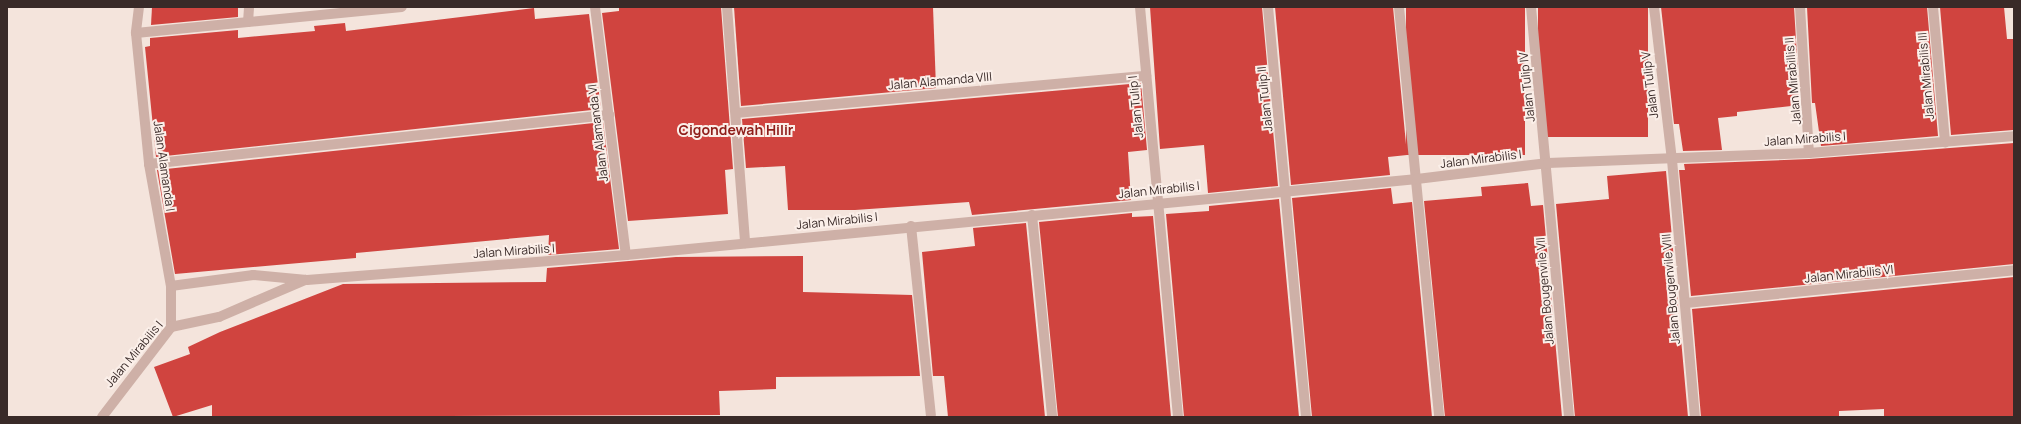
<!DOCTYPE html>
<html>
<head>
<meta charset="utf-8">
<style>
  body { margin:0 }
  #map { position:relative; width:2021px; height:424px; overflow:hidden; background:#f4e4dc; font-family:Manrope,sans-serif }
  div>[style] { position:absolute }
  .building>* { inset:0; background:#d0443f; transform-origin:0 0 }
  .minor>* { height:10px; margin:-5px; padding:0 5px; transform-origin:5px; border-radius:5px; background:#ceb0a7 }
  span { translate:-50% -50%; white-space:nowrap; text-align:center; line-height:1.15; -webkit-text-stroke:4px #fbefe9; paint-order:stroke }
  .street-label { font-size:12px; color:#392a28 }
  .quarter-label { font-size:14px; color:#8f1e1a; font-weight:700 }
  .frame { position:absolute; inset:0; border:8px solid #392a28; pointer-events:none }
</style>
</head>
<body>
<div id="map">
  <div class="building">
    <i style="clip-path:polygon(152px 7px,238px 7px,238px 17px,151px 25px)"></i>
    <i style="clip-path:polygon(619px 7px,721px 7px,733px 169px,725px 170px,728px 214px,628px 221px,602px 13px,619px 11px)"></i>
    <i style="clip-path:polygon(734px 7px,933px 7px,936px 88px,741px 106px)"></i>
    <i style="clip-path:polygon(1150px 7px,1262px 7px,1278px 186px,1208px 193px,1204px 145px,1160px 149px)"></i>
    <i style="clip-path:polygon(1275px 7px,1393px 7px,1407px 155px,1388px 157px,1390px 175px,1291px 185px)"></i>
    <i style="left:1406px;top:7px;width:119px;height:148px"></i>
    <i style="left:1538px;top:7px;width:110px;height:130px"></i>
    <i style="clip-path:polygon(1661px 7px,1794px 7px,1800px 105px,1737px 112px,1737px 116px,1718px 118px,1722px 150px,1683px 151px,1679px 124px,1674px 124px)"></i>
    <i style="clip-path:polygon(1807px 7px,1927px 7px,1938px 136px,1821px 146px,1815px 103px,1812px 103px)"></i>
    <i style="clip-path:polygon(1940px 7px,2004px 7px,2007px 39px,2014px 39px,2013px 130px,1951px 135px)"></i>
    <i style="clip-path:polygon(534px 8px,535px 19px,589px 14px,601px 109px,156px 157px,145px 47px,150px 46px,150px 38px,238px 30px,238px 38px,315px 31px,314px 26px,345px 23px,346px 31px)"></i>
    <i style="clip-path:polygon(1141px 83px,1147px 150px,1128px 152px,1131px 200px,972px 215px,969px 202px,855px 210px,788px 210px,785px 166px,746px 168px,742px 119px)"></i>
    <i style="clip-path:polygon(603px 122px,619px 249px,548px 255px,549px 235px,356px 253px,356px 258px,175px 274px,157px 170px)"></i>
    <i style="clip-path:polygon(2014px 143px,2014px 264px,1691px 296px,1679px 170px,1685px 170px,1684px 164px,1809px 159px)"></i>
    <i style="clip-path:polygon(1666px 171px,1688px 417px,1575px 417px,1556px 204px,1609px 199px,1607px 176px)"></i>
    <i style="clip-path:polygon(1528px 183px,1531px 206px,1543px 205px,1562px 417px,1445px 417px,1424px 201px,1482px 196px,1481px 187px)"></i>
    <i style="clip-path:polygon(1391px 188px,1393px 204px,1412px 202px,1432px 417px,1312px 417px,1292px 198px)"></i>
    <i style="clip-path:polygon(1279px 199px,1299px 417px,1184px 417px,1166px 214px,1209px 211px,1209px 206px)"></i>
    <i style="clip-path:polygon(1132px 213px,1132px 217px,1153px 216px,1171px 417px,1058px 417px,1039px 222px)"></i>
    <i style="clip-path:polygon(1026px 223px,1045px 417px,948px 417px,944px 376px,933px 376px,922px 252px,975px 246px,973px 228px)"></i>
    <i style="clip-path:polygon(803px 256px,803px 292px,912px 295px,920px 376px,776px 377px,776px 389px,719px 391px,720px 415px,212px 417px,212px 405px,173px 417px,154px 367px,190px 354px,188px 347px,220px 332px,343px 284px,546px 282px,547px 268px,676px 257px)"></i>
    <i style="clip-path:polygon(2014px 277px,2014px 417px,1884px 417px,1884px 409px,1839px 411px,1839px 417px,1701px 417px,1692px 309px)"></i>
  </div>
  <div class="minor">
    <i style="left:139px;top:7px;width:26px;rotate:97deg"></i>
    <i style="left:136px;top:33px;width:132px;rotate:84.3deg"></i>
    <i style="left:149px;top:164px;width:124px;rotate:79.8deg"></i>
    <i style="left:171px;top:286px;width:41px;rotate:90deg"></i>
    <i style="left:595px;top:7px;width:250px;rotate:82.9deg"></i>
    <i style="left:727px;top:7px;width:237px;rotate:85.6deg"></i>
    <i style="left:1140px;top:7px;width:412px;rotate:84.7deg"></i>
    <i style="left:1268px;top:7px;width:412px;rotate:84.7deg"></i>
    <i style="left:1399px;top:7px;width:412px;rotate:84.4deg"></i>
    <i style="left:1531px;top:7px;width:412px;rotate:84.7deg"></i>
    <i style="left:1654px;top:7px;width:154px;rotate:83.3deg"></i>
    <i style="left:1672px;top:160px;width:258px;rotate:84.9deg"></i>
    <i style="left:1800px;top:7px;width:146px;rotate:86.5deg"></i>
    <i style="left:1933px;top:7px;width:136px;rotate:84.9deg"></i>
    <i style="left:248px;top:22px;width:15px;rotate:-86deg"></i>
    <i style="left:136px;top:33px;width:267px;rotate:-5.6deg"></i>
    <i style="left:736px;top:113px;width:412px;rotate:-5.2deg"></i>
    <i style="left:149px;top:164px;width:463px;rotate:-6.1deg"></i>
    <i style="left:1032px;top:215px;width:203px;rotate:84.3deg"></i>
    <i style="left:911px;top:226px;width:190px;rotate:84deg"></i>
    <i style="left:171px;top:286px;width:83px;rotate:-7.6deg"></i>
    <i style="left:253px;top:275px;width:54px;rotate:5.3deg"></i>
    <i style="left:307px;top:280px;width:320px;rotate:-4.5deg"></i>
    <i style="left:626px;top:255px;width:795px;rotate:-5.49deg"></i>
    <i style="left:1417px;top:179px;width:132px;rotate:-7deg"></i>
    <i style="left:1548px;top:163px;width:261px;rotate:-2.2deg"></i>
    <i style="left:1809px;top:153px;width:206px;rotate:-4.7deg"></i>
    <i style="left:1686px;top:303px;width:330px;rotate:-5.7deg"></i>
    <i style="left:102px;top:417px;width:113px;rotate:-52.5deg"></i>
    <i style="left:171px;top:327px;width:49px;rotate:-11.8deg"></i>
    <i style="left:219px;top:317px;width:94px;rotate:-23.3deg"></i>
  </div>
  <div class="street-label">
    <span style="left:1926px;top:76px;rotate:-95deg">Jalan Mirabilis III</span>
    <span style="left:940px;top:81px;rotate:-5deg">Jalan Alamanda VIII</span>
    <span style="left:1793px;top:81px;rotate:-95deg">Jalan Mirabillis II</span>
    <span style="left:1650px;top:85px;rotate:-97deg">Jalan Tulip V</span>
    <span style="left:1527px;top:87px;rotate:-96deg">Jalan Tulip IV</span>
    <span style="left:1265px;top:99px;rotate:-96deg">Jalan Tulip II</span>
    <span style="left:1136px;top:107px;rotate:-96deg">Jalan Tulip I</span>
    <span style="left:598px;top:133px;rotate:-97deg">Jalan Alamanda VI</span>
    <span style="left:1805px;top:139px;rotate:-4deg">Jalan Mirabilis I</span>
    <span style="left:1481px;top:159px;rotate:-7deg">Jalan Mirabilis I</span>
    <span style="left:164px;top:166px;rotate:82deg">Jalan Alamanda I</span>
    <span style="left:1159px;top:190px;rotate:-6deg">Jalan Mirabilis I</span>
    <span style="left:837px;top:221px;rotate:-6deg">Jalan Mirabilis I</span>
    <span style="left:514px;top:251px;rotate:-4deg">Jalan Mirabilis I</span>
    <span style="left:1849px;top:274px;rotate:-6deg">Jalan Mirabilis VI</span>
    <span style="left:1671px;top:289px;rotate:-95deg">Jalan Bougenvile VIII</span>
    <span style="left:1545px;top:291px;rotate:-95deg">Jalan Bougenvile VII</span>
    <span style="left:134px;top:354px;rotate:-50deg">Jalan Mirabilis I</span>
  </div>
  <div class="quarter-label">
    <span style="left:736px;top:130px">Cigondewah Hilir</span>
  </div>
  <div class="frame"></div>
</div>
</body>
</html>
